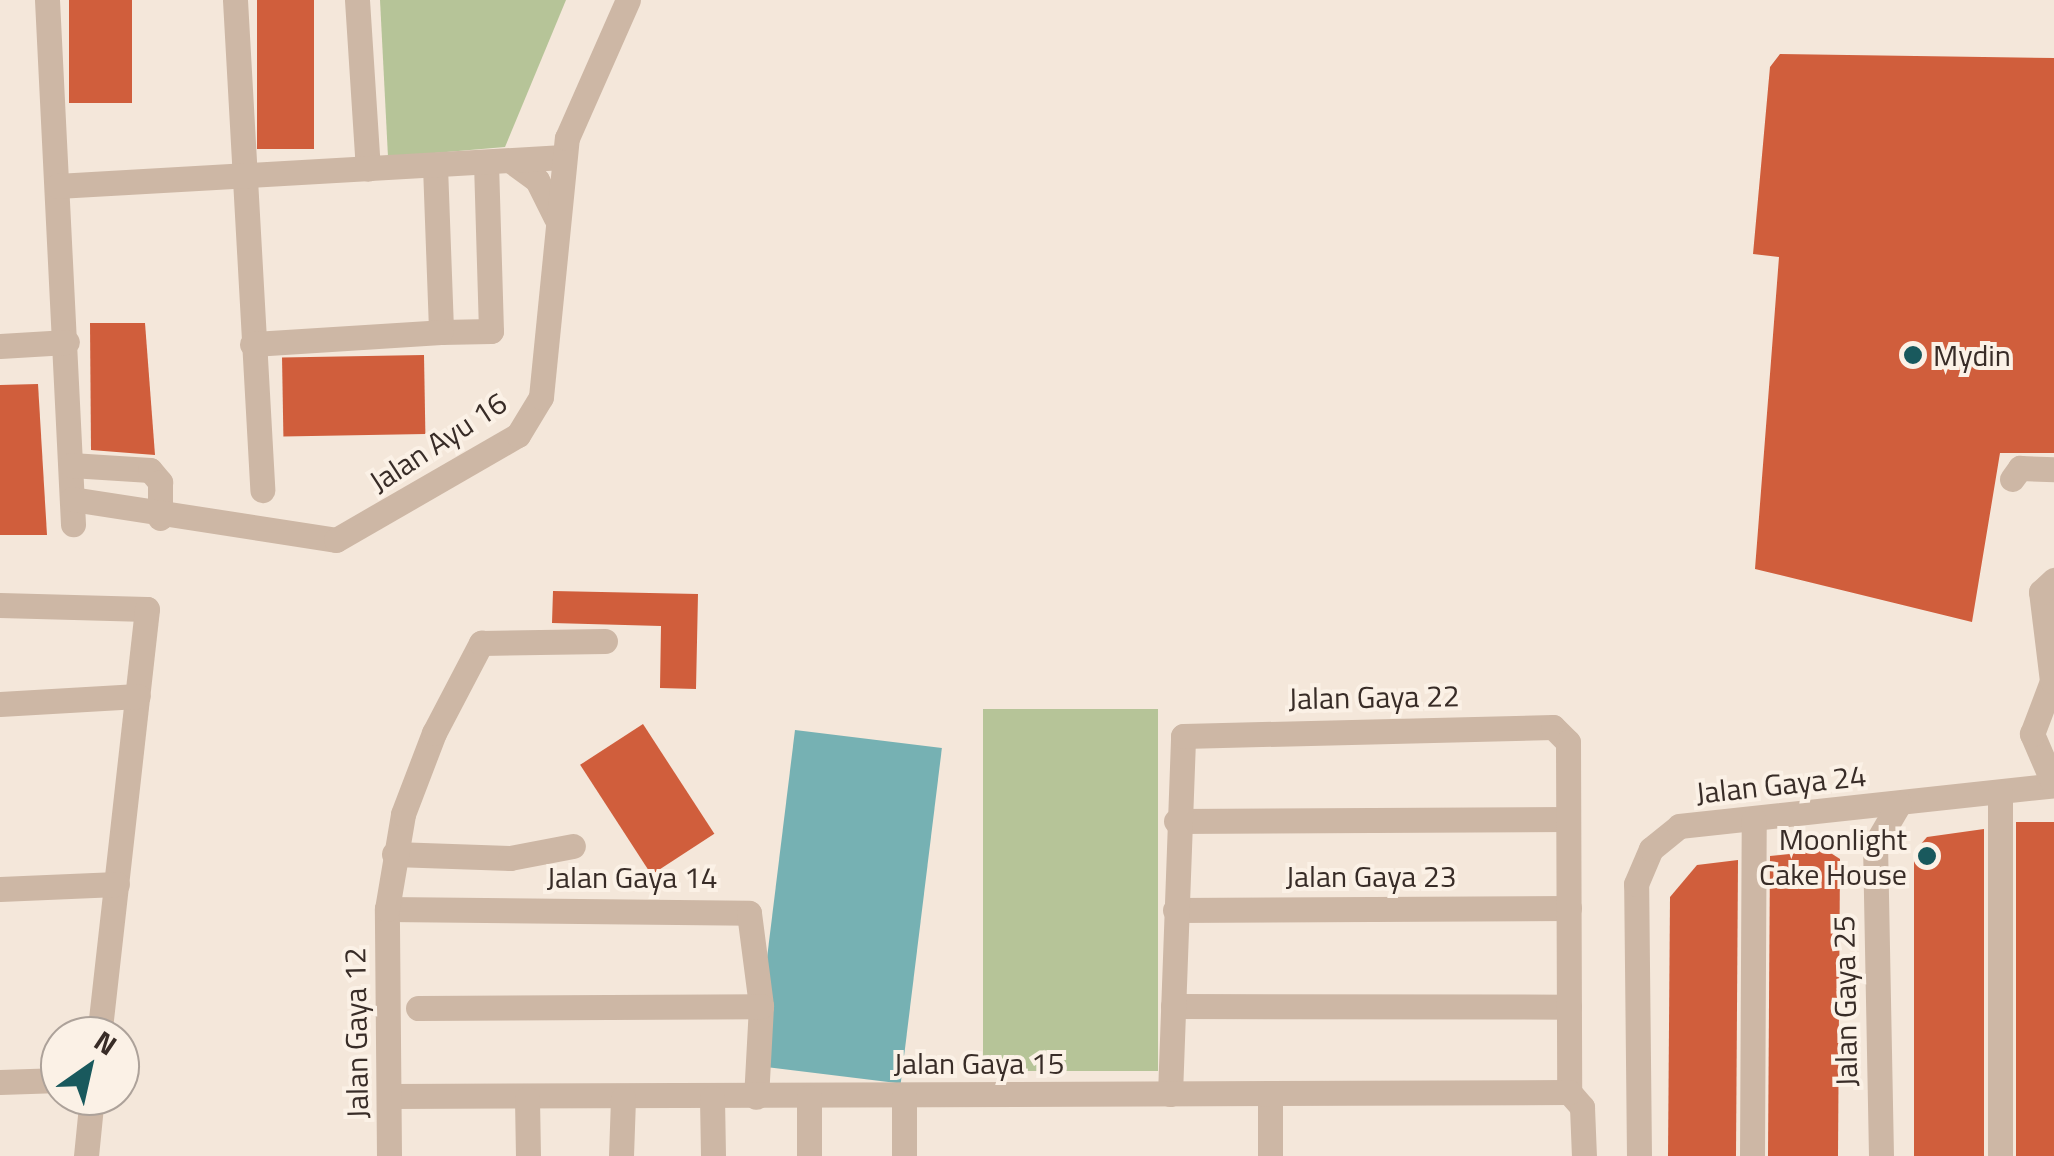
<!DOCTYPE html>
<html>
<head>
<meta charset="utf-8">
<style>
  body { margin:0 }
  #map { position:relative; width:2054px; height:1156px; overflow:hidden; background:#f4e7da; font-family:"Titillium Web",sans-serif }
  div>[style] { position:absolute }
  .green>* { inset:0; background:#b6c498; transform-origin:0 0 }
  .water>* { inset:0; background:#76b1b3; transform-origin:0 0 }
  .building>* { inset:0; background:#d05e3c; transform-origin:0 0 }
  .minor>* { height:25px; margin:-12.5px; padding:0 12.5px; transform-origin:12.5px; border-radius:12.5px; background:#cdb7a5 }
  .dots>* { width:28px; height:28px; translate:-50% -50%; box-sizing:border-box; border:5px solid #fbf1e6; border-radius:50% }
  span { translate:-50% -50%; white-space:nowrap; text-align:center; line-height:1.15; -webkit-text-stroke:8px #fbf1e6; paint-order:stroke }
  .poi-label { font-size:30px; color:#382c27 }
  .left { translate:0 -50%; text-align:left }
  .right { translate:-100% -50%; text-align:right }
  .street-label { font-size:30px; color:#382c27 }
  .north { position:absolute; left:40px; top:1016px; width:100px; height:100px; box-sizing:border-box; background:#fbf1e6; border:2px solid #ada29a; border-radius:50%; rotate:34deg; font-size:28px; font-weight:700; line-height:40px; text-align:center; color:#382c27 }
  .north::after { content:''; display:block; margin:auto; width:35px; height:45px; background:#19595d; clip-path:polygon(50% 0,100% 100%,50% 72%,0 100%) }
</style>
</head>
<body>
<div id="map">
  <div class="green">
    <i style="clip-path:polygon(380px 0,566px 0,505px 147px,388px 157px)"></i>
    <i style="left:983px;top:709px;width:175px;height:362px"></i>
  </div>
  <div class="water">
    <i style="left:795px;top:730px;width:148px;height:338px;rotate:7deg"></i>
  </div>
  <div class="building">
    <i style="left:69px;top:0;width:63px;height:103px"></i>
    <i style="left:257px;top:0;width:57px;height:149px"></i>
    <i style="clip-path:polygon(1780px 54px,2054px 58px,2054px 453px,2000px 453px,1972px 622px,1755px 569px,1779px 257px,1753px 254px,1770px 67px)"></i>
    <i style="clip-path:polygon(90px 323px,145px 323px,155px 455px,91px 450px)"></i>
    <i style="left:424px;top:355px;width:79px;height:142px;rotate:89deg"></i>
    <i style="clip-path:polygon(38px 384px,47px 535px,0 535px,0 385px)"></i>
    <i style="clip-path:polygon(553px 591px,698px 594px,696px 689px,660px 688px,661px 626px,552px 623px)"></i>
    <i style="left:643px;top:724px;width:131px;height:75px;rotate:57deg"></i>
    <i style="left:2054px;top:822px;width:334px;height:38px;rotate:90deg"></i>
    <i style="clip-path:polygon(1984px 829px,1984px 1156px,1914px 1156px,1914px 852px,1927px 837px)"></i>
    <i style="clip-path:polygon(1826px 850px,1840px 859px,1838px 1156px,1768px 1156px,1770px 856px)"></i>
    <i style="clip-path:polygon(1738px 860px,1736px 1156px,1668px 1156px,1670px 897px,1697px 865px)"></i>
  </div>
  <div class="minor">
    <i style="left:47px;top:0;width:525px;rotate:87.16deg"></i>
    <i style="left:235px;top:0;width:491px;rotate:86.8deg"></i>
    <i style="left:357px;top:0;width:169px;rotate:86.3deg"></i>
    <i style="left:511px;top:161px;width:32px;rotate:36deg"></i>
    <i style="left:537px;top:180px;width:42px;rotate:63.4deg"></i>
    <i style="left:435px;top:166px;width:166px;rotate:87.9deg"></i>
    <i style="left:441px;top:332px;width:50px;rotate:-1.1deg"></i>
    <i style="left:491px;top:331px;width:168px;rotate:-91.7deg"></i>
    <i style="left:57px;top:186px;width:507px;rotate:-3.28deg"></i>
    <i style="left:252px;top:344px;width:189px;rotate:-3.6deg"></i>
    <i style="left:0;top:346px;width:67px;rotate:-3.4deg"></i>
    <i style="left:71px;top:465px;width:79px;rotate:3.6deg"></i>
    <i style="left:150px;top:470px;width:16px;rotate:50deg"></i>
    <i style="left:160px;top:482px;width:36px;rotate:90deg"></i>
    <i style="left:2012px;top:479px;width:14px;rotate:-54deg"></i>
    <i style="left:2020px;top:468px;width:34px;rotate:2deg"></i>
    <i style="left:72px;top:499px;width:267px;rotate:8.8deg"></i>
    <i style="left:336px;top:540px;width:210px;rotate:-30deg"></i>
    <i style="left:518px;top:435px;width:44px;rotate:-58.8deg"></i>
    <i style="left:541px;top:397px;width:260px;rotate:-84.3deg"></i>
    <i style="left:567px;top:138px;width:151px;rotate:-66.2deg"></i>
    <i style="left:0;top:605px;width:147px;rotate:1.6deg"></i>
    <i style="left:147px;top:609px;width:430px;rotate:96.4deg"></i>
    <i style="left:0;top:704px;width:138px;rotate:-3.3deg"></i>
    <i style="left:1176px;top:821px;width:392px;rotate:-0.3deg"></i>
    <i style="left:394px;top:854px;width:116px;rotate:2deg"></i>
    <i style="left:510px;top:858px;width:64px;rotate:-10.8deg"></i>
    <i style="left:0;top:889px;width:117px;rotate:-2.4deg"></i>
    <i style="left:387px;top:909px;width:362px;rotate:0.6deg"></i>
    <i style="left:749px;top:913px;width:94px;rotate:82.6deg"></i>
    <i style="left:761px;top:1006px;width:91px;rotate:93.1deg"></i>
    <i style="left:1175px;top:910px;width:394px;rotate:-0.3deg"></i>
    <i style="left:1173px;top:1006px;width:396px;rotate:0.1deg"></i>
    <i style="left:418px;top:1008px;width:343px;rotate:-0.3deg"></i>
    <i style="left:0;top:1082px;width:60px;rotate:-1.9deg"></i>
    <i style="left:1569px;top:1092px;width:20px;rotate:49deg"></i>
    <i style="left:1582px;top:1107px;width:49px;rotate:87.7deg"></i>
    <i style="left:1270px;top:1093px;width:63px;rotate:90deg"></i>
    <i style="left:1170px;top:1094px;width:358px;rotate:-87.9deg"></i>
    <i style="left:1183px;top:736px;width:370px;rotate:-1.4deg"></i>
    <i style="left:1553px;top:727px;width:21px;rotate:45deg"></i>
    <i style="left:1568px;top:742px;width:350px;rotate:89.8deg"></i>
    <i style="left:390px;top:1096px;width:1179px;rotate:-0.19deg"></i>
    <i style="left:904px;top:1096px;width:60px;rotate:90deg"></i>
    <i style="left:809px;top:1097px;width:59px;rotate:90deg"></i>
    <i style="left:712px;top:1098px;width:58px;rotate:89deg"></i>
    <i style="left:527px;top:1099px;width:57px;rotate:89deg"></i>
    <i style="left:86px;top:1156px;width:60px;rotate:-84.3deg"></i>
    <i style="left:389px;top:1156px;width:247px;rotate:-90.5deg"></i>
    <i style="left:387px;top:909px;width:96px;rotate:-80.4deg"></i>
    <i style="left:403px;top:814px;width:87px;rotate:-69.1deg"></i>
    <i style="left:434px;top:733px;width:102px;rotate:-62.4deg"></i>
    <i style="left:481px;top:643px;width:124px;rotate:-0.9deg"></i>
    <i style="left:621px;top:1156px;width:58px;rotate:-88deg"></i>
    <i style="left:1639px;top:1156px;width:272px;rotate:-90.6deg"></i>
    <i style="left:1636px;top:884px;width:38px;rotate:-67deg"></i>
    <i style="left:1651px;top:849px;width:36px;rotate:-39deg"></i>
    <i style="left:1679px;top:826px;width:377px;rotate:-6.2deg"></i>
    <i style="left:2054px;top:785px;width:56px;rotate:-113.3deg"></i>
    <i style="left:2032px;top:734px;width:57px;rotate:-69.3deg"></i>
    <i style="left:2052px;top:681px;width:90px;rotate:-97deg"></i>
    <i style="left:2041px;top:592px;width:18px;rotate:-43deg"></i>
    <i style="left:1752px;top:1156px;width:336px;rotate:-89.7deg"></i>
    <i style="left:1881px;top:1156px;width:311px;rotate:-91.1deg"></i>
    <i style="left:1875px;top:845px;width:48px;rotate:-59.7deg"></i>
    <i style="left:2000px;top:1156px;width:364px;rotate:-90deg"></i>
  </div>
  <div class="dots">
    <i style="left:1913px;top:355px;background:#19595d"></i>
    <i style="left:1927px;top:856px;background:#19595d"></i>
  </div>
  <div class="poi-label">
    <span class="left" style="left:1933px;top:355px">Mydin</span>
    <span class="right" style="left:1907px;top:856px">Moonlight<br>Cake House</span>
  </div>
  <div class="street-label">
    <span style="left:438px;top:442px;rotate:-33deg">Jalan Ayu 16</span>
    <span style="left:1374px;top:697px;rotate:-1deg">Jalan Gaya 22</span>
    <span style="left:1781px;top:784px;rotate:-6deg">Jalan Gaya 24</span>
    <span style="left:1371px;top:876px">Jalan Gaya 23</span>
    <span style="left:632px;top:877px">Jalan Gaya 14</span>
    <span style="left:1845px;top:1001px;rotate:-91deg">Jalan Gaya 25</span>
    <span style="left:356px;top:1033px;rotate:-91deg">Jalan Gaya 12</span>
    <span style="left:979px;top:1063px">Jalan Gaya 15</span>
  </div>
  <div class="north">N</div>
</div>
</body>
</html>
